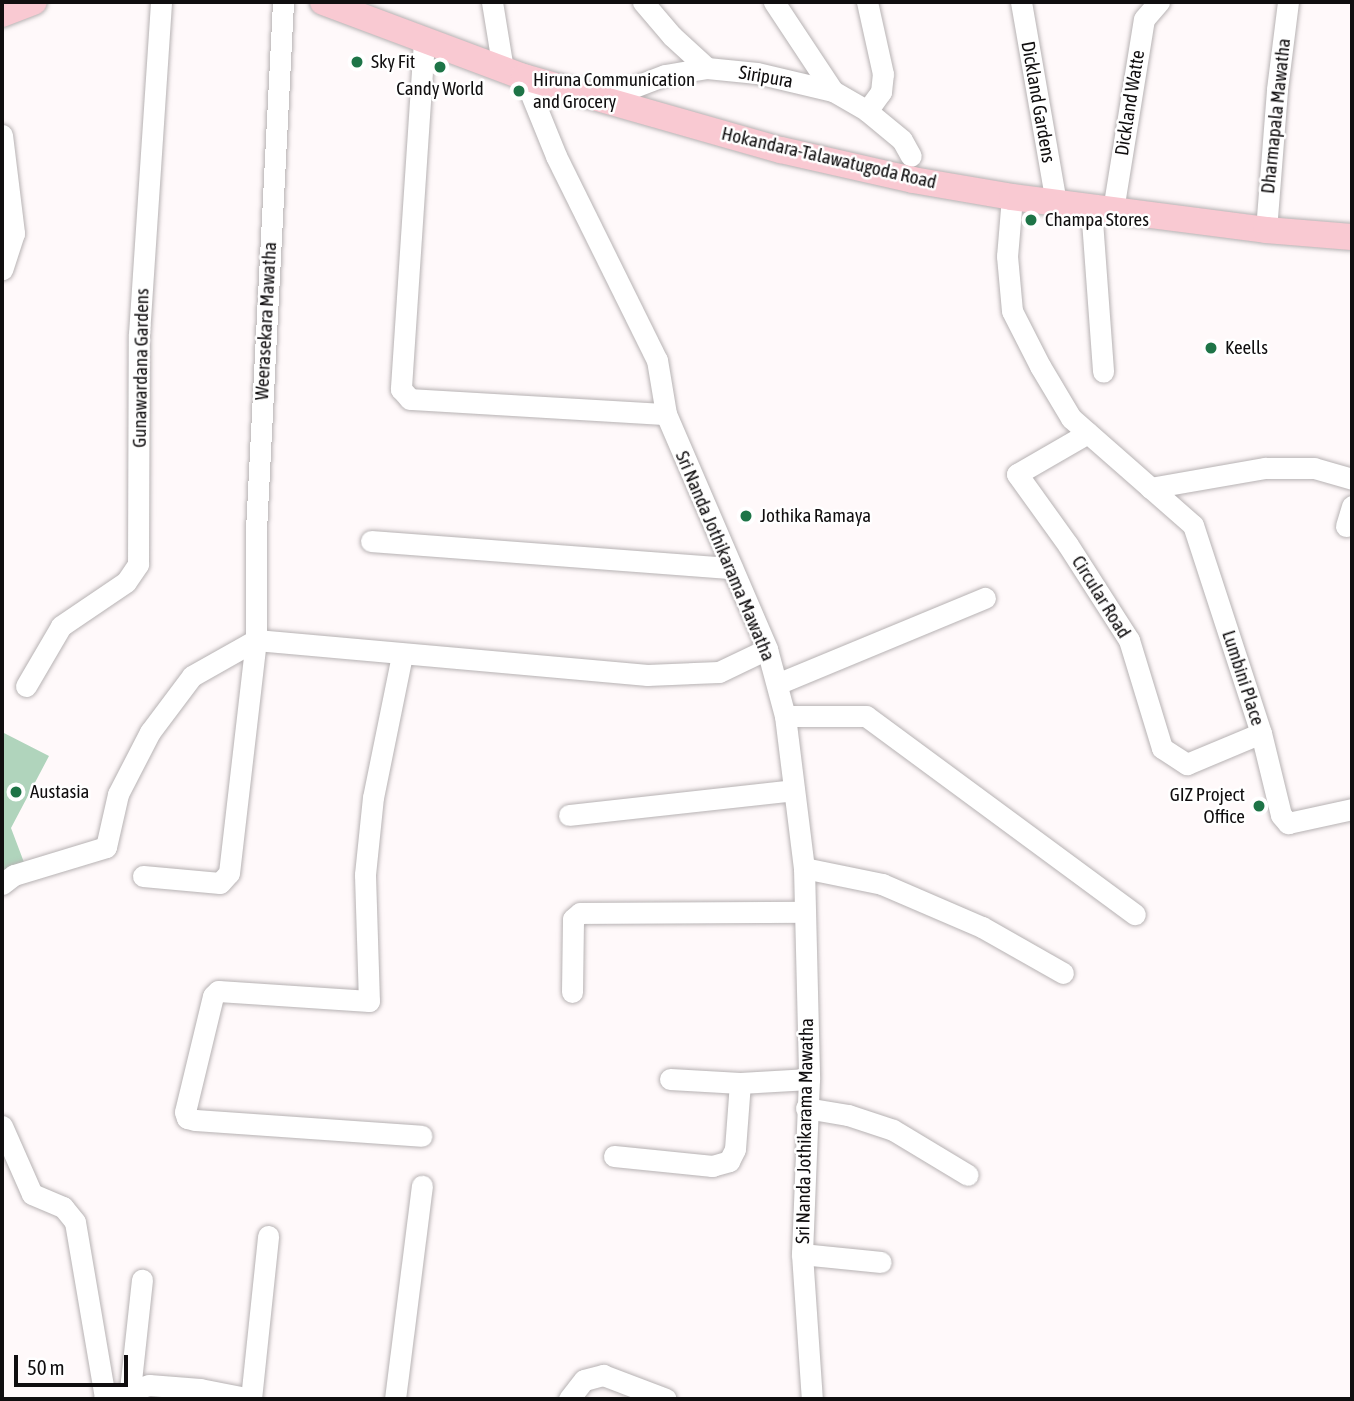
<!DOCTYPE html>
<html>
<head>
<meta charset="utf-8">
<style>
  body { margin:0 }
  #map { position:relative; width:1354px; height:1401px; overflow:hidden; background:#fff9fa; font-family:"Asap Condensed",sans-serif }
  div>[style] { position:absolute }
  .green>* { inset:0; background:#b0d4bc }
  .roads { filter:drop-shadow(0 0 2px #b7b2b3) drop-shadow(0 0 2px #b7b2b3) }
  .minor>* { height:21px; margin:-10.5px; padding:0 10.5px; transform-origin:10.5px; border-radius:10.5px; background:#fff }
  .major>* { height:26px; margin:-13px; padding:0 13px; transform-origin:13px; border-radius:13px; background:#f9c9d2 }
  .dots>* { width:19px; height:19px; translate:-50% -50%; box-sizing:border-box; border:4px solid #fff; border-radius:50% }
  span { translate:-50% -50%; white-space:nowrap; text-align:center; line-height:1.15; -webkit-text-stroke:5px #fff; paint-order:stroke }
  .poi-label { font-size:19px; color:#100e0f }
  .left { translate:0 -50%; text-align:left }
  .right { translate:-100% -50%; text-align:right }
  .street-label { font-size:19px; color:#100e0f }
  .frame { position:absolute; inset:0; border:4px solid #100e0f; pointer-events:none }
  .scale { position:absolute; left:14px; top:1355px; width:114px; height:32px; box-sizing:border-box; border:4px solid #100e0f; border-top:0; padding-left:9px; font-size:21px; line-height:24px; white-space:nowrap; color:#100e0f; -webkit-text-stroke:5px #fff; paint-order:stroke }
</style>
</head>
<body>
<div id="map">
  <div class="green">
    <i style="clip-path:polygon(2px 732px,49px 756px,11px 828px,25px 865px,2px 874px)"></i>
  </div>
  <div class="roads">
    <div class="minor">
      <i style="left:492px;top:2px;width:68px;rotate:80.7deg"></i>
      <i style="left:643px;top:2px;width:45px;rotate:49.5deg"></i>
      <i style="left:672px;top:36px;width:47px;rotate:42.4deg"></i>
      <i style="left:774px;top:2px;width:107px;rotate:56.5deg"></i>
      <i style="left:1021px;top:2px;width:204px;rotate:80.1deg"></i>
      <i style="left:424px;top:41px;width:349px;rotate:93.8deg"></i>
      <i style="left:401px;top:389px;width:13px;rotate:48deg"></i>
      <i style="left:410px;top:399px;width:256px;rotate:3.4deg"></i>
      <i style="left:524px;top:77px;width:85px;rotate:67.9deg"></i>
      <i style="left:556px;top:156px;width:228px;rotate:63.7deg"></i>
      <i style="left:657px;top:360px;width:55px;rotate:80.5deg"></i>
      <i style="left:666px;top:414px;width:256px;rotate:66.7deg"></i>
      <i style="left:767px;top:649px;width:69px;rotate:75deg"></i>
      <i style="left:785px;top:716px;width:153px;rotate:82.9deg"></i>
      <i style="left:804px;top:868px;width:211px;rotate:88.6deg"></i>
      <i style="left:809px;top:1079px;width:175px;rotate:92.3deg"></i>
      <i style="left:802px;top:1254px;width:145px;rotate:86.1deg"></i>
      <i style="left:600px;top:100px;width:70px;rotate:-21deg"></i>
      <i style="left:665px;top:75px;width:43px;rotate:-9.5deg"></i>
      <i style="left:707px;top:68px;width:50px;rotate:5.7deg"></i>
      <i style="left:757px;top:73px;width:78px;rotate:13.3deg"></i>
      <i style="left:833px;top:91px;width:39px;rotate:30deg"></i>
      <i style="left:867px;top:111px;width:45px;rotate:39.6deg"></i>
      <i style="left:902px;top:140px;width:18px;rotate:61deg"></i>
      <i style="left:867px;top:111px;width:24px;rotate:-54deg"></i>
      <i style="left:881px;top:92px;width:18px;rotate:-84deg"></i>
      <i style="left:883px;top:74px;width:74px;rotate:-102.5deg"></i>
      <i style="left:2px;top:135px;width:99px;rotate:83deg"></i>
      <i style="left:14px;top:233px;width:38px;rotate:108deg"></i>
      <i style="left:1012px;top:197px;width:59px;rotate:94.8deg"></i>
      <i style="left:1007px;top:256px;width:55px;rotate:84.8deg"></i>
      <i style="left:1012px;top:311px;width:62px;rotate:63deg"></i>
      <i style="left:1040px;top:366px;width:61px;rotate:59.2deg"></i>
      <i style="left:1071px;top:418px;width:162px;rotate:41.3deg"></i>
      <i style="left:1193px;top:525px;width:219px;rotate:71.9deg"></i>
      <i style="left:1261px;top:733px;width:84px;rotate:76.3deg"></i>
      <i style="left:1281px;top:815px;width:11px;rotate:49deg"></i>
      <i style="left:1288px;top:823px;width:66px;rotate:-12.3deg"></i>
      <i style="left:1091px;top:207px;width:165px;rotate:85.8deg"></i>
      <i style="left:1113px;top:210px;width:193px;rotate:-80.8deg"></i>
      <i style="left:1144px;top:19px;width:23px;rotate:-49deg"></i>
      <i style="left:1266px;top:230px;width:141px;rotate:-85.5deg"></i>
      <i style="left:1277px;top:89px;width:88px;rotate:-82.8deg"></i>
      <i style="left:1088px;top:433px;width:82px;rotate:150deg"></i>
      <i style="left:1017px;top:474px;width:87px;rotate:54.3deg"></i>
      <i style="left:1068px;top:545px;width:113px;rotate:57.3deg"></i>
      <i style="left:1129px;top:640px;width:113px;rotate:73deg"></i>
      <i style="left:1162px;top:748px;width:30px;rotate:33deg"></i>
      <i style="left:1187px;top:764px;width:80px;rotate:-22.7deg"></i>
      <i style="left:1150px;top:488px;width:117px;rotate:-9.9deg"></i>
      <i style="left:1265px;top:468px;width:49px"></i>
      <i style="left:1314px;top:468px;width:40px;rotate:16deg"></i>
      <i style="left:1346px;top:526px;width:21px;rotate:-73deg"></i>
      <i style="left:371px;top:541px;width:362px;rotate:4.3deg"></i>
      <i style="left:402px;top:655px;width:145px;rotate:101.5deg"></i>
      <i style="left:373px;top:797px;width:78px;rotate:95.9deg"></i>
      <i style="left:365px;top:875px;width:126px;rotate:88.2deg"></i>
      <i style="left:369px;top:1001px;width:151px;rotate:-176.2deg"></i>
      <i style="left:218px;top:991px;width:7px;rotate:135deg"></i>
      <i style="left:213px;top:996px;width:119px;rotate:103.6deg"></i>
      <i style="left:185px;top:1112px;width:6px;rotate:72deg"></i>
      <i style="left:187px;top:1118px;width:8px;rotate:14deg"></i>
      <i style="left:195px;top:1120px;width:227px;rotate:4deg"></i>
      <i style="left:777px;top:684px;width:225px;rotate:-22.5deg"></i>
      <i style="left:26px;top:686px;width:69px;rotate:-59.7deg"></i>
      <i style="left:61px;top:626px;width:78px;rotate:-34.1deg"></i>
      <i style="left:126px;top:582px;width:22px;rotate:-56deg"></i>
      <i style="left:138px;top:564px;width:230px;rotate:-89.8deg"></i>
      <i style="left:139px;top:334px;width:333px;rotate:-86.2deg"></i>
      <i style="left:785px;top:716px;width:81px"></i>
      <i style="left:866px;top:716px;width:334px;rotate:36.4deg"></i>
      <i style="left:569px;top:815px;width:226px;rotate:-6.3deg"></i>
      <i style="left:804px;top:868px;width:80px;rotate:11.6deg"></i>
      <i style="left:882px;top:884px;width:109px;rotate:23.3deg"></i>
      <i style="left:982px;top:927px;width:93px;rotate:29.6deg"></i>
      <i style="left:143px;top:876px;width:77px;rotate:5.2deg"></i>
      <i style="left:220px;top:883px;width:13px;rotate:-48deg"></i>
      <i style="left:229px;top:873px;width:235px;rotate:-83.4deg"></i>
      <i style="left:256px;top:640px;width:110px;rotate:-90deg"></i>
      <i style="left:256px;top:530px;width:529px;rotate:-87.07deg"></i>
      <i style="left:2px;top:884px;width:15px;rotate:-37deg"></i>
      <i style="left:14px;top:875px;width:96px;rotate:-16.9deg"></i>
      <i style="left:106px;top:847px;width:54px;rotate:-77.2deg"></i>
      <i style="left:118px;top:794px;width:70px;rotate:-62.7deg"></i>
      <i style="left:150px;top:732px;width:70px;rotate:-53.1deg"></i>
      <i style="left:192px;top:676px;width:73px;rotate:-29.4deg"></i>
      <i style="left:256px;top:640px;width:393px;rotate:5.1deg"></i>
      <i style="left:647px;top:675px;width:72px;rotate:-2.4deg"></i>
      <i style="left:719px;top:672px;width:53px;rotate:-25.6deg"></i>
      <i style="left:572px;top:992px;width:73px;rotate:-89.2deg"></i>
      <i style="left:573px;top:919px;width:9px;rotate:-41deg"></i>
      <i style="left:580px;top:913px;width:224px;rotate:-0.3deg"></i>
      <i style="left:670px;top:1079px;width:70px;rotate:3.3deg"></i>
      <i style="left:740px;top:1083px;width:69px;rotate:-3.3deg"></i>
      <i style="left:806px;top:1108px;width:43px;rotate:9.5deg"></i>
      <i style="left:848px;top:1115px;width:47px;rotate:18.4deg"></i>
      <i style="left:893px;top:1130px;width:87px;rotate:31deg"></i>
      <i style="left:2px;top:1126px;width:74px;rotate:66.2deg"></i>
      <i style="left:32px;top:1194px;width:34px;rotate:23deg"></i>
      <i style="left:63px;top:1207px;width:19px;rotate:51deg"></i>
      <i style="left:75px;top:1222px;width:179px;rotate:80.3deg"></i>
      <i style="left:614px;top:1156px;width:99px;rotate:5.8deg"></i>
      <i style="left:712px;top:1166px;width:18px;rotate:-16deg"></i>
      <i style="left:729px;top:1161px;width:13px;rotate:-63deg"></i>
      <i style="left:735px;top:1149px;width:66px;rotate:-85.7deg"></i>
      <i style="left:802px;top:1254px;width:79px;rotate:5.8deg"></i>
      <i style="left:130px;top:1390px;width:111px;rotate:-83.8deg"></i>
      <i style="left:104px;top:1399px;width:47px;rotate:-17.3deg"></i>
      <i style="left:149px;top:1385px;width:51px;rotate:4.5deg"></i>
      <i style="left:200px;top:1389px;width:52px;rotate:11.1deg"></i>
      <i style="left:251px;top:1399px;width:164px;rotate:-84deg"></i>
      <i style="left:395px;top:1399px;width:215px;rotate:-82.8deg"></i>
      <i style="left:569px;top:1399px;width:24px;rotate:-52deg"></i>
      <i style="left:584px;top:1380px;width:20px;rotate:-15deg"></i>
      <i style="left:603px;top:1375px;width:67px;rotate:20.9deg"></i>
    </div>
    <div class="major">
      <i style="left:323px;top:2px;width:215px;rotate:20.5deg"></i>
      <i style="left:524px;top:77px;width:267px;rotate:15.9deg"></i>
      <i style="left:781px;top:150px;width:135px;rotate:12.8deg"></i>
      <i style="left:913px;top:180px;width:100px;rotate:9.7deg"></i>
      <i style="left:1012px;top:197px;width:256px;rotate:7.4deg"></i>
      <i style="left:1266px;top:230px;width:86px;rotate:4.7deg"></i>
      <i style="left:2px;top:14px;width:34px;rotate:-21deg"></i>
    </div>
  </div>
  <div class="dots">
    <i style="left:357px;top:62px;background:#1e7447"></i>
    <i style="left:440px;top:67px;background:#1e7447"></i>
    <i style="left:519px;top:91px;background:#1e7447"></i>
    <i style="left:1031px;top:220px;background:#1e7447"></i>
    <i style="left:1211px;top:348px;background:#1e7447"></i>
    <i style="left:746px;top:516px;background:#1e7447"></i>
    <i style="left:16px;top:792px;background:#1e7447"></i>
    <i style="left:1259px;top:806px;background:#1e7447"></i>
  </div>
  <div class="poi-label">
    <span class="left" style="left:371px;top:62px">Sky Fit</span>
    <span class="left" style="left:533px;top:91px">Hiruna Communication<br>and Grocery</span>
    <span style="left:440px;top:89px">Candy World</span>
    <span class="left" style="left:1045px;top:220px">Champa Stores</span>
    <span class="left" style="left:1225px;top:348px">Keells</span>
    <span class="left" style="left:760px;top:516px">Jothika Ramaya</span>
    <span class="left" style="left:30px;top:792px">Austasia</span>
    <span class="right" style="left:1245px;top:806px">GIZ Project<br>Office</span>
  </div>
  <div class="street-label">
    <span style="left:766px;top:77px;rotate:10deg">Siripura</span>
    <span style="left:1038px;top:102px;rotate:80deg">Dickland Gardens</span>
    <span style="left:1130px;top:103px;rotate:-81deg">Dickland Watte</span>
    <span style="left:1276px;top:116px;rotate:-84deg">Dharmapala Mawatha</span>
    <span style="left:829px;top:158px;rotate:13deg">Hokandara-Talawatugoda Road</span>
    <span style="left:266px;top:321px;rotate:-87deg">Weerasekara Mawatha</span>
    <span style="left:141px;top:368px;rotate:-89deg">Gunawardana Gardens</span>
    <span style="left:725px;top:556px;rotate:67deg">Sri Nanda Jothikarama Mawatha</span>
    <span style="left:1101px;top:597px;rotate:58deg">Circular Road</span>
    <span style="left:1243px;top:678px;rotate:72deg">Lumbini Place</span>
    <span style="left:805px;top:1131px;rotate:-89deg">Sri Nanda Jothikarama Mawatha</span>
  </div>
  <div class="frame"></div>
  <div class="scale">50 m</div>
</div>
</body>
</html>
